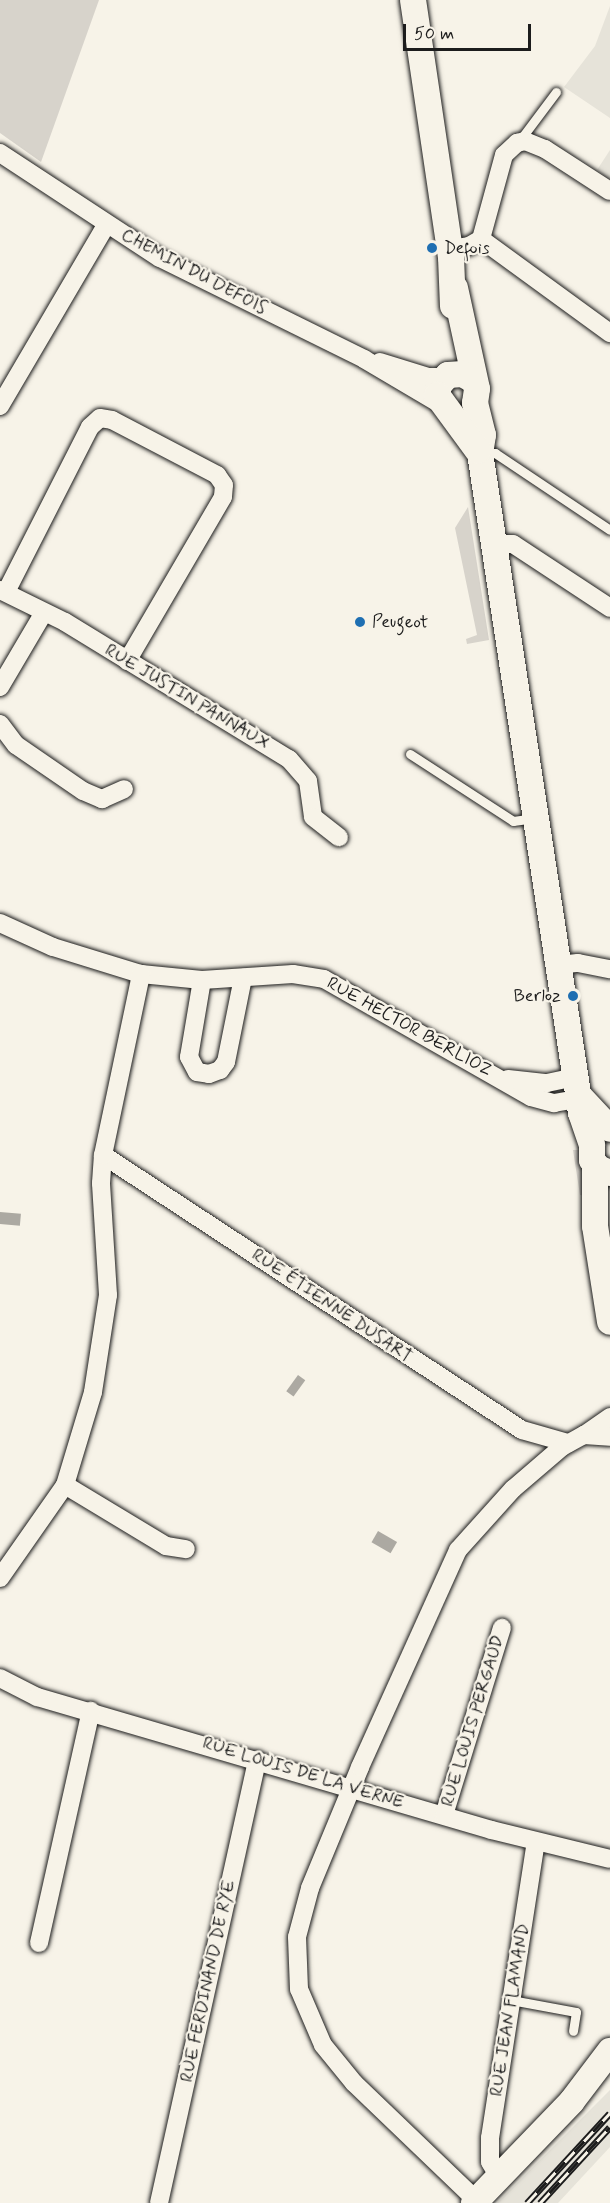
<!DOCTYPE html>
<html>
<head>
<meta charset="utf-8">
<style>
  body { margin:0 }
  #map { position:relative; width:610px; height:2203px; overflow:hidden; background:#f7f3e8; font-family:Mynerve,sans-serif }
  div>[style] { position:absolute }
  .built>* { inset:0; background:#e6e3d9 }
  .green>* { inset:0; background:#d7d3cb }
  .water>* { inset:0; background:#aca9a2; transform-origin:0 0 }
  .roads { filter:drop-shadow(0 0 2px #1c1c1c) drop-shadow(0 0 2px #1c1c1c) }
  .service>* { height:9px; margin:-4.5px; padding:0 4.5px; transform-origin:4.5px; border-radius:4.5px; background:#f7f3e8 }
  .minor>* { height:18px; margin:-9px; padding:0 9px; transform-origin:9px; border-radius:9px; background:#f7f3e8 }
  .secondary>* { height:26px; margin:-13px; padding:0 13px; transform-origin:13px; border-radius:13px; background:#f7f3e8 }
  .rail>* { height:7px; margin-top:-3.5px; transform-origin:0; background:repeating-linear-gradient(90deg,#f7f3e8 0 14px,#1c1c1c 0 28px); box-sizing:border-box; border-block:2px solid #1c1c1c }
  .dots>* { width:16px; height:16px; translate:-50% -50%; box-sizing:border-box; border:3px solid #f7f3e8; border-radius:50% }
  span { translate:-50% -50%; white-space:nowrap; text-align:center; line-height:1.15; -webkit-text-stroke:4.5px #f7f3e8; paint-order:stroke }
  .poi-label { font-size:18px; color:#1c1c1c }
  .left { translate:0 -50%; text-align:left }
  .right { translate:-100% -50%; text-align:right }
  .street-label { font-size:18px; color:#1c1c1c }
  .scale { position:absolute; left:403px; top:24px; width:128px; height:27px; box-sizing:border-box; border:3px solid #1c1c1c; border-top:0; padding-left:8px; font-size:18px; line-height:21px; white-space:nowrap; color:#1c1c1c; -webkit-text-stroke:4px #f7f3e8; paint-order:stroke }
</style>
</head>
<body>
<div id="map">
  <div class="built">
    <i style="clip-path:polygon(610px 6px,610px 118px,564px 87px,595px 46px)"></i>
    <i style="clip-path:polygon(610px 150px,610px 180px,597px 170px)"></i>
    <i style="clip-path:polygon(610px 2090px,610px 2147px,558px 2203px,497px 2203px)"></i>
  </div>
  <div class="green">
    <i style="clip-path:polygon(0 0,99px 0,41px 162px,0 133px)"></i>
    <i style="clip-path:polygon(468px 507px,489px 640px,467px 644px,466px 639px,477px 635px,455px 528px)"></i>
    <i style="clip-path:polygon(573px 1150px,581px 1150px,589px 1196px,580px 1195px)"></i>
  </div>
  <div class="water">
    <i style="left:0;top:1212px;width:21px;height:12px;rotate:5deg"></i>
    <i style="left:298px;top:1375px;width:9px;height:20px;rotate:36deg"></i>
    <i style="left:378px;top:1531px;width:22px;height:13px;rotate:30deg"></i>
  </div>
  <div class="roads">
    <div class="service">
      <i style="left:520px;top:140px;width:60px;rotate:-53.1deg"></i>
      <i style="left:482px;top:453px;width:13px"></i>
      <i style="left:495px;top:453px;width:138px;rotate:33.8deg"></i>
      <i style="left:410px;top:754px;width:123px;rotate:33deg"></i>
      <i style="left:513px;top:821px;width:22px;rotate:-8deg"></i>
      <i style="left:511px;top:2000px;width:66px;rotate:10.5deg"></i>
      <i style="left:576px;top:2012px;width:19px;rotate:99deg"></i>
    </div>
    <div class="minor">
      <i style="left:0;top:153px;width:191px;rotate:33.3deg"></i>
      <i style="left:160px;top:258px;width:228px;rotate:26.3deg"></i>
      <i style="left:364px;top:359px;width:88px;rotate:30.6deg"></i>
      <i style="left:481px;top:239px;width:160px;rotate:36.1deg"></i>
      <i style="left:450px;top:249px;width:19px;rotate:-9deg"></i>
      <i style="left:469px;top:246px;width:14px;rotate:-30deg"></i>
      <i style="left:481px;top:239px;width:87px;rotate:-74.7deg"></i>
      <i style="left:504px;top:155px;width:18px;rotate:-43deg"></i>
      <i style="left:517px;top:143px;width:8px;rotate:-14deg"></i>
      <i style="left:525px;top:141px;width:22px;rotate:22deg"></i>
      <i style="left:545px;top:149px;width:77px;rotate:32.9deg"></i>
      <i style="left:380px;top:362px;width:50px;rotate:17.4deg"></i>
      <i style="left:428px;top:377px;width:17px"></i>
      <i style="left:0;top:406px;width:210px;rotate:-59.6deg"></i>
      <i style="left:496px;top:544px;width:17px"></i>
      <i style="left:513px;top:544px;width:116px;rotate:33.4deg"></i>
      <i style="left:0;top:590px;width:72px;rotate:26.2deg"></i>
      <i style="left:65px;top:622px;width:263px;rotate:31.5deg"></i>
      <i style="left:289px;top:759px;width:29px;rotate:49deg"></i>
      <i style="left:308px;top:781px;width:36px;rotate:82deg"></i>
      <i style="left:313px;top:817px;width:33px;rotate:38deg"></i>
      <i style="left:7px;top:590px;width:183px;rotate:-63deg"></i>
      <i style="left:90px;top:427px;width:13px;rotate:-42deg"></i>
      <i style="left:100px;top:418px;width:12px;rotate:9deg"></i>
      <i style="left:112px;top:420px;width:119px;rotate:27.6deg"></i>
      <i style="left:217px;top:475px;width:12px;rotate:55deg"></i>
      <i style="left:224px;top:485px;width:12px;rotate:95deg"></i>
      <i style="left:223px;top:497px;width:190px;rotate:120.3deg"></i>
      <i style="left:0;top:687px;width:85px;rotate:-59.5deg"></i>
      <i style="left:0;top:724px;width:26px;rotate:53deg"></i>
      <i style="left:16px;top:745px;width:81px;rotate:34.5deg"></i>
      <i style="left:83px;top:791px;width:21px;rotate:23deg"></i>
      <i style="left:102px;top:799px;width:24px;rotate:-24deg"></i>
      <i style="left:0;top:923px;width:58px;rotate:24.4deg"></i>
      <i style="left:53px;top:947px;width:92px;rotate:17.1deg"></i>
      <i style="left:141px;top:974px;width:61px;rotate:5.6deg"></i>
      <i style="left:202px;top:980px;width:91px;rotate:-3.8deg"></i>
      <i style="left:293px;top:974px;width:31px;rotate:9deg"></i>
      <i style="left:324px;top:979px;width:238px;rotate:29.7deg"></i>
      <i style="left:531px;top:1097px;width:24px;rotate:15deg"></i>
      <i style="left:554px;top:1103px;width:27px;rotate:-10deg"></i>
      <i style="left:558px;top:965px;width:20px;rotate:-6deg"></i>
      <i style="left:578px;top:963px;width:33px;rotate:11deg"></i>
      <i style="left:202px;top:980px;width:78px;rotate:99.6deg"></i>
      <i style="left:189px;top:1057px;width:17px;rotate:62deg"></i>
      <i style="left:197px;top:1072px;width:12px;rotate:9deg"></i>
      <i style="left:209px;top:1074px;width:12px;rotate:-20deg"></i>
      <i style="left:220px;top:1070px;width:10px;rotate:-53deg"></i>
      <i style="left:226px;top:1062px;width:86px;rotate:-78.6deg"></i>
      <i style="left:508px;top:1079px;width:39px;rotate:6deg"></i>
      <i style="left:547px;top:1083px;width:30px;rotate:-12deg"></i>
      <i style="left:103px;top:1155px;width:501px;rotate:33.28deg"></i>
      <i style="left:522px;top:1430px;width:48px;rotate:15.8deg"></i>
      <i style="left:610px;top:1417px;width:32px;rotate:145deg"></i>
      <i style="left:584px;top:1435px;width:26px;rotate:4deg"></i>
      <i style="left:65px;top:1485px;width:118px;rotate:31.1deg"></i>
      <i style="left:166px;top:1546px;width:20px;rotate:9deg"></i>
      <i style="left:0;top:1578px;width:113px;rotate:-55deg"></i>
      <i style="left:65px;top:1485px;width:97px;rotate:-73.2deg"></i>
      <i style="left:93px;top:1392px;width:98px;rotate:-81.2deg"></i>
      <i style="left:108px;top:1295px;width:112px;rotate:-93.6deg"></i>
      <i style="left:101px;top:1183px;width:28px;rotate:-86deg"></i>
      <i style="left:103px;top:1155px;width:185px;rotate:-78.1deg"></i>
      <i style="left:0;top:1678px;width:42px;rotate:27.2deg"></i>
      <i style="left:37px;top:1697px;width:473px;rotate:16.3deg"></i>
      <i style="left:491px;top:1830px;width:122px;rotate:13.7deg"></i>
      <i style="left:444px;top:1815px;width:196px;rotate:-72.8deg"></i>
      <i style="left:39px;top:1943px;width:238px;rotate:-77.4deg"></i>
      <i style="left:499px;top:2177px;width:17px;rotate:-121deg"></i>
      <i style="left:490px;top:2162px;width:24px;rotate:-90deg"></i>
      <i style="left:490px;top:2138px;width:300px;rotate:-81.2deg"></i>
      <i style="left:476px;top:2200px;width:169px;rotate:-136.2deg"></i>
      <i style="left:354px;top:2083px;width:49px;rotate:-129.2deg"></i>
      <i style="left:323px;top:2045px;width:61px;rotate:-113.2deg"></i>
      <i style="left:299px;top:1989px;width:52px;rotate:-92.2deg"></i>
      <i style="left:297px;top:1937px;width:51px;rotate:-75.1deg"></i>
      <i style="left:310px;top:1888px;width:131px;rotate:-67.5deg"></i>
      <i style="left:360px;top:1767px;width:238px;rotate:-65.7deg"></i>
      <i style="left:458px;top:1550px;width:82px;rotate:-48deg"></i>
      <i style="left:513px;top:1489px;width:65px;rotate:-40.6deg"></i>
      <i style="left:562px;top:1447px;width:25px;rotate:-29deg"></i>
      <i style="left:159px;top:2203px;width:454px;rotate:-77.5deg"></i>
    </div>
    <div class="secondary">
      <i style="left:413px;top:0;width:260px;rotate:81.6deg"></i>
      <i style="left:451px;top:257px;width:49px;rotate:87.7deg"></i>
      <i style="left:455px;top:288px;width:103px;rotate:77.7deg"></i>
      <i style="left:477px;top:389px;width:14px;rotate:98deg"></i>
      <i style="left:475px;top:403px;width:33px;rotate:76deg"></i>
      <i style="left:483px;top:435px;width:18px;rotate:99deg"></i>
      <i style="left:480px;top:453px;width:668px;rotate:81.3deg"></i>
      <i style="left:581px;top:1113px;width:34px;rotate:71deg"></i>
      <i style="left:592px;top:1145px;width:15px;rotate:90deg"></i>
      <i style="left:592px;top:1160px;width:10px;rotate:53deg"></i>
      <i style="left:598px;top:1168px;width:13px;rotate:23deg"></i>
      <i style="left:473px;top:380px;width:12px;rotate:-149deg"></i>
      <i style="left:463px;top:374px;width:15px;rotate:176deg"></i>
      <i style="left:448px;top:375px;width:13px;rotate:132deg"></i>
      <i style="left:439px;top:385px;width:10px;rotate:101deg"></i>
      <i style="left:437px;top:395px;width:69px;rotate:53.8deg"></i>
      <i style="left:581px;top:1098px;width:42px;rotate:46.9deg"></i>
      <i style="left:595px;top:1164px;width:62px;rotate:90deg"></i>
      <i style="left:595px;top:1226px;width:97px;rotate:81.1deg"></i>
      <i style="left:474px;top:2203px;width:141px;rotate:-46.1deg"></i>
      <i style="left:572px;top:2101px;width:63px;rotate:-52.8deg"></i>
    </div>
  </div>
  <div class="rail">
    <i style="left:527px;top:2203px;width:122px;rotate:-47.3deg"></i>
    <i style="left:540px;top:2203px;width:103px;rotate:-47.4deg"></i>
  </div>
  <div class="dots">
    <i style="left:432px;top:248px;background:#1f6fb2"></i>
    <i style="left:360px;top:622px;background:#1f6fb2"></i>
    <i style="left:573px;top:996px;background:#1f6fb2"></i>
  </div>
  <div class="poi-label">
    <span class="left" style="left:444px;top:248px">Defois</span>
    <span class="left" style="left:372px;top:622px">Peugeot</span>
    <span class="right" style="left:561px;top:996px">Berloz</span>
  </div>
  <div class="street-label">
    <span style="left:194px;top:272px;rotate:28deg">CHEMIN DU DEFOIS</span>
    <span style="left:187px;top:697px;rotate:31deg">RUE JUSTIN PANNAUX</span>
    <span style="left:409px;top:1027px;rotate:29deg">RUE HECTOR BERLIOZ</span>
    <span style="left:332px;top:1306px;rotate:34deg">RUE ÉTIENNE DUSART</span>
    <span style="left:473px;top:1721px;rotate:-73deg">RUE LOUIS PERGAUD</span>
    <span style="left:303px;top:1773px;rotate:17deg">RUE LOUIS DE LA VERNE</span>
    <span style="left:208px;top:1981px;rotate:-78deg">RUE FERDINAND DE RYE</span>
    <span style="left:510px;top:2010px;rotate:-81deg">RUE JEAN FLAMAND</span>
  </div>
  <div class="scale">50 m</div>
</div>
</body>
</html>
